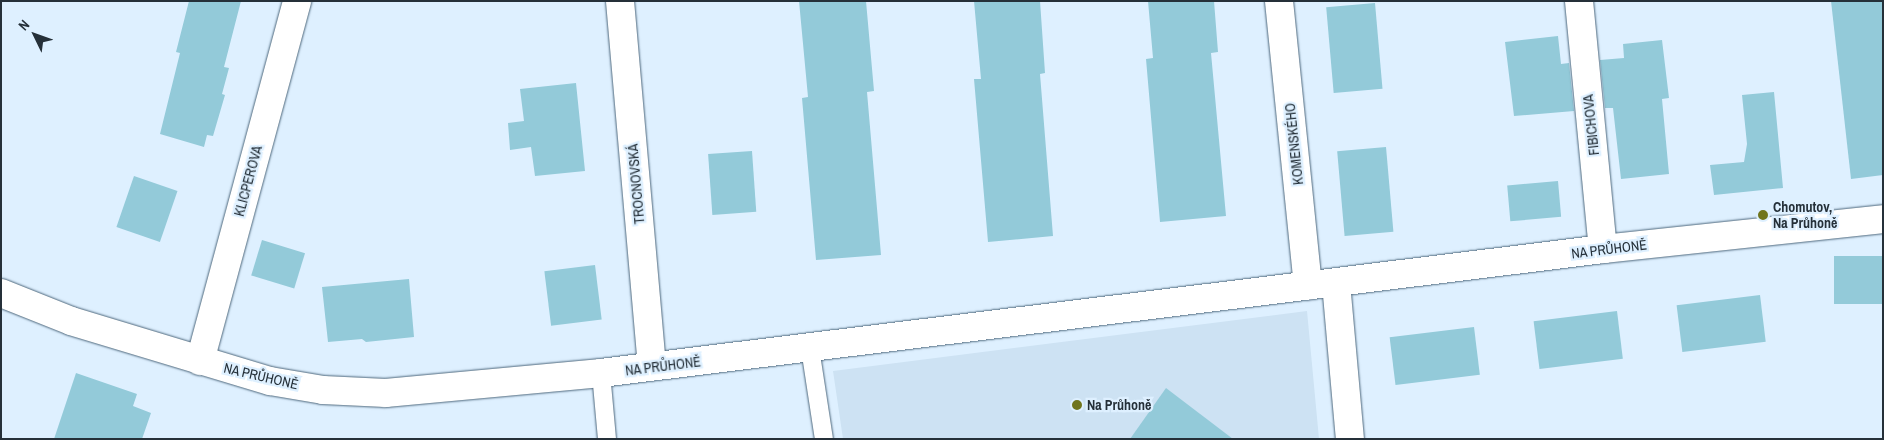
<!DOCTYPE html>
<html>
<head>
<meta charset="utf-8">
<style>
  body { margin:0 }
  #map { position:relative; width:1884px; height:440px; overflow:hidden; background:#def0ff; font-family:"Archivo Narrow",sans-serif }
  div>[style] { position:absolute }
  .built>* { inset:0; background:#cde2f3 }
  .building>* { inset:0; background:#93cad9; transform-origin:0 0 }
  .roads { filter:drop-shadow(0 0 1px #4e687d) drop-shadow(0 0 1px #4e687d) }
  .lane>* { height:18px; margin:-9px; padding:0 9px; transform-origin:9px; border-radius:9px; background:#fff }
  .street>* { height:28px; margin:-14px; padding:0 14px; transform-origin:14px; border-radius:14px; background:#fff }
  .dots>* { width:14px; height:14px; translate:-50% -50%; box-sizing:border-box; border:2px solid #def0ff; border-radius:50% }
  span { translate:-50% -50%; white-space:nowrap; text-align:center; line-height:1.15; -webkit-text-stroke:4.5px #def0ff; paint-order:stroke }
  .street-label { font-size:14px; color:#253039 }
  .poi-label { font-size:14px; color:#253039; font-weight:700 }
  .left { translate:0 -50%; text-align:left }
  .frame { position:absolute; inset:0; border:2px solid #253039; pointer-events:none }
  .north { position:absolute; left:10px; top:10px; width:50px; height:50px; -webkit-text-stroke:4px #def0ff; paint-order:stroke; rotate:312deg; font-size:14px; font-weight:700; line-height:20px; text-align:center; color:#253039 }
  .north::after { content:''; display:block; margin:auto; width:18px; height:22px; background:#253039; clip-path:polygon(50% 0,100% 100%,50% 72%,0 100%) }
</style>
</head>
<body>
<div id="map">
  <div class="built">
    <i style="clip-path:polygon(1307px 311px,1319px 439px,843px 439px,833px 371px)"></i>
  </div>
  <div class="building">
    <i style="clip-path:polygon(189px 1px,241px 1px,224px 67px,229px 68px,222px 94px,225px 95px,213px 136px,207px 135px,204px 147px,160px 134px,180px 53px,176px 52px)"></i>
    <i style="clip-path:polygon(799px 1px,866px 1px,874px 91px,867px 92px,881px 255px,816px 260px,802px 98px,808px 97px)"></i>
    <i style="clip-path:polygon(974px 1px,1040px 1px,1045px 73px,1040px 74px,1053px 236px,988px 242px,974px 79px,981px 79px)"></i>
    <i style="clip-path:polygon(1148px 1px,1214px 1px,1218px 52px,1211px 53px,1226px 216px,1160px 222px,1146px 59px,1153px 58px)"></i>
    <i style="clip-path:polygon(1831px 1px,1883px 1px,1883px 175px,1851px 179px)"></i>
    <i style="left:1375px;top:3px;width:86px;height:49px;rotate:85deg"></i>
    <i style="clip-path:polygon(1558px 36px,1561px 64px,1569px 63px,1574px 111px,1514px 116px,1505px 42px)"></i>
    <i style="clip-path:polygon(1662px 40px,1669px 98px,1662px 99px,1669px 174px,1621px 179px,1613px 108px,1605px 108px,1600px 60px,1624px 58px,1623px 44px)"></i>
    <i style="clip-path:polygon(576px 83px,585px 171px,535px 176px,531px 147px,510px 150px,508px 123px,524px 121px,520px 89px)"></i>
    <i style="clip-path:polygon(1774px 92px,1783px 188px,1714px 195px,1710px 165px,1744px 162px,1747px 144px,1742px 95px)"></i>
    <i style="left:1386px;top:147px;width:85px;height:49px;rotate:85deg"></i>
    <i style="left:752px;top:151px;width:61px;height:44px;rotate:86deg"></i>
    <i style="left:134px;top:176px;width:46px;height:54px;rotate:19deg"></i>
    <i style="left:1558px;top:181px;width:36px;height:51px;rotate:85deg"></i>
    <i style="left:262px;top:240px;width:45px;height:37px;rotate:17deg"></i>
    <i style="left:1883px;top:256px;width:48px;height:49px;rotate:90deg"></i>
    <i style="left:595px;top:265px;width:55px;height:51px;rotate:83deg"></i>
    <i style="clip-path:polygon(409px 279px,414px 337px,366px 342px,362px 339px,328px 342px,322px 287px)"></i>
    <i style="left:1760px;top:295px;width:47px;height:84px;rotate:83deg"></i>
    <i style="left:1617px;top:311px;width:48px;height:84px;rotate:83deg"></i>
    <i style="left:1474px;top:327px;width:48px;height:85px;rotate:83deg"></i>
    <i style="clip-path:polygon(76px 373px,137px 394px,133px 406px,151px 413px,142px 439px,54px 439px)"></i>
    <i style="clip-path:polygon(1166px 388px,1233px 439px,1130px 439px)"></i>
  </div>
  <div class="roads">
    <div class="lane">
      <i style="left:810px;top:348px;width:92px;rotate:81.3deg"></i>
      <i style="left:601px;top:373px;width:66px;rotate:84.8deg"></i>
    </div>
    <div class="street">
      <i style="left:620px;top:1px;width:367px;rotate:85deg"></i>
      <i style="left:1279px;top:1px;width:286px;rotate:84.2deg"></i>
      <i style="left:1579px;top:1px;width:249px;rotate:84.5deg"></i>
      <i style="left:1336px;top:283px;width:157px;rotate:84.9deg"></i>
      <i style="left:1px;top:293px;width:75px;rotate:21.8deg"></i>
      <i style="left:71px;top:321px;width:208px;rotate:16.8deg"></i>
      <i style="left:270px;top:381px;width:54px;rotate:9.6deg"></i>
      <i style="left:323px;top:390px;width:63px;rotate:2.7deg"></i>
      <i style="left:386px;top:393px;width:216px;rotate:-5.3deg"></i>
      <i style="left:601px;top:373px;width:1010px;rotate:-7.05deg"></i>
      <i style="left:1603px;top:249px;width:282px;rotate:-6.1deg"></i>
      <i style="left:200px;top:361px;width:373px;rotate:-74.9deg"></i>
    </div>
  </div>
  <div class="dots">
    <i style="left:1763px;top:215px;background:#70751d"></i>
    <i style="left:1077px;top:405px;background:#70751d"></i>
  </div>
  <div class="street-label">
    <span style="left:1591px;top:125px;rotate:-96deg">FIBICHOVA</span>
    <span style="left:1294px;top:144px;rotate:-96deg">KOMENSKÉHO</span>
    <span style="left:248px;top:181px;rotate:-75deg">KLICPEROVA</span>
    <span style="left:636px;top:184px;rotate:-95deg">TROCNOVSKÁ</span>
    <span style="left:1609px;top:249px;rotate:-7deg">NA PRŮHONĚ</span>
    <span style="left:663px;top:366px;rotate:-7deg">NA PRŮHONĚ</span>
    <span style="left:261px;top:376px;rotate:13deg">NA PRŮHONĚ</span>
  </div>
  <div class="poi-label">
    <span class="left" style="left:1773px;top:215px">Chomutov,<br>Na Průhoně</span>
    <span class="left" style="left:1087px;top:405px">Na Průhoně</span>
  </div>
  <div class="frame"></div>
  <div class="north">N</div>
</div>
</body>
</html>
